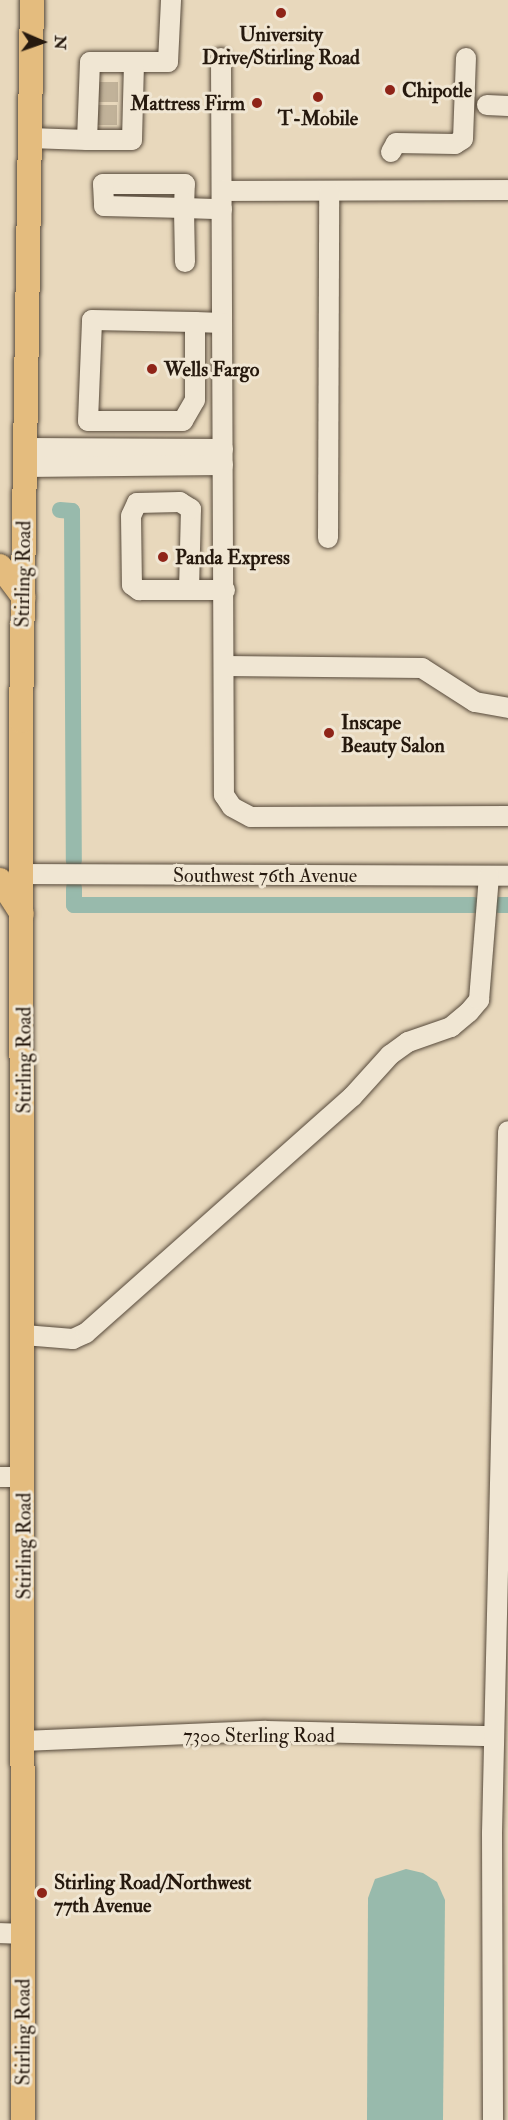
<!DOCTYPE html>
<html>
<head>
<meta charset="utf-8">
<style>
  body { margin:0 }
  #map { position:relative; width:508px; height:2120px; overflow:hidden; background:#e8d8bc; font-family:"IM FELL Double Pica",serif }
  div>[style] { position:absolute }
  .water>* { inset:0; background:#98baac }
  .canal>* { height:16px; margin:-8px; padding:0 8px; transform-origin:8px; border-radius:8px; background:#98baac }
  .minor-tunnel>* { height:20px; margin-top:-10px; transform-origin:0; background:repeating-linear-gradient(90deg,#c1b299 0 20px,transparent 0 30px) }
  .roads { filter:drop-shadow(0 0 2px #56493a) drop-shadow(0 0 2px #56493a) }
  .minor>* { height:20px; margin:-10px; padding:0 10px; transform-origin:10px; border-radius:10px; background:#f0e6d3 }
  .major>* { height:24px; margin:-12px; padding:0 12px; transform-origin:12px; border-radius:12px; background:#e4bc7e }
  .dots>* { width:16px; height:16px; translate:-50% -50%; box-sizing:border-box; border:3px solid #f0e6d3; border-radius:50% }
  span { translate:-50% -50%; white-space:nowrap; text-align:center; line-height:1.15; -webkit-text-stroke:6px #f0e6d3; paint-order:stroke }
  .poi-label { font-size:20px; color:#26190e; font-weight:700 }
  .left { translate:0 -50%; text-align:left }
  .right { translate:-100% -50%; text-align:right }
  .street-label { font-size:20px; color:#26190e }
  .north { position:absolute; left:12px; top:12px; width:60px; height:60px; -webkit-text-stroke:4px #f0e6d3; paint-order:stroke; rotate:92deg; font-size:16px; font-weight:700; line-height:24px; text-align:center; color:#26190e }
  .north::after { content:''; display:block; margin:auto; width:21px; height:27px; background:#26190e; clip-path:polygon(50% 0,100% 100%,50% 72%,0 100%) }
</style>
</head>
<body>
<div id="map">
  <div class="water">
    <i style="clip-path:polygon(406px 1869px,423px 1873px,437px 1882px,445px 1900px,443px 2120px,367px 2120px,368px 1898px,375px 1879px)"></i>
  </div>
  <div class="canal">
    <i style="left:60px;top:510px;width:12px;rotate:5deg"></i>
    <i style="left:72px;top:511px;width:350px;rotate:89.7deg"></i>
    <i style="left:74px;top:888px;width:17px;rotate:90deg"></i>
    <i style="left:74px;top:905px;width:400px"></i>
    <i style="left:499px;top:905px;width:9px"></i>
  </div>
  <div class="minor-tunnel">
    <i style="left:98px;top:92px;width:23px"></i>
    <i style="left:97px;top:115px;width:23px"></i>
  </div>
  <div class="roads">
    <div class="minor">
      <i style="left:221px;top:58px;width:737px;rotate:89.77deg"></i>
      <i style="left:224px;top:795px;width:14px;rotate:56deg"></i>
      <i style="left:232px;top:807px;width:21px;rotate:28deg"></i>
      <i style="left:251px;top:817px;width:257px;rotate:-0.2deg"></i>
      <i style="left:487px;top:105px;width:21px;rotate:3deg"></i>
      <i style="left:30px;top:138px;width:57px;rotate:2deg"></i>
      <i style="left:87px;top:140px;width:78px;rotate:-87.8deg"></i>
      <i style="left:90px;top:62px;width:78px"></i>
      <i style="left:168px;top:62px;width:62px;rotate:-87.2deg"></i>
      <i style="left:87px;top:140px;width:45px"></i>
      <i style="left:132px;top:140px;width:78px;rotate:-88.5deg"></i>
      <i style="left:391px;top:152px;width:10px;rotate:-61deg"></i>
      <i style="left:396px;top:143px;width:59px;rotate:1deg"></i>
      <i style="left:455px;top:144px;width:9px;rotate:-32deg"></i>
      <i style="left:463px;top:139px;width:81px;rotate:-87.9deg"></i>
      <i style="left:222px;top:191px;width:286px;rotate:-0.2deg"></i>
      <i style="left:185px;top:262px;width:54px;rotate:-91.1deg"></i>
      <i style="left:184px;top:208px;width:24px;rotate:-88deg"></i>
      <i style="left:185px;top:184px;width:82px;rotate:180deg"></i>
      <i style="left:103px;top:184px;width:22px;rotate:87deg"></i>
      <i style="left:104px;top:206px;width:80px;rotate:1.4deg"></i>
      <i style="left:184px;top:208px;width:38px;rotate:2deg"></i>
      <i style="left:195px;top:322px;width:78px;rotate:90deg"></i>
      <i style="left:195px;top:400px;width:24px;rotate:120deg"></i>
      <i style="left:183px;top:421px;width:95px;rotate:180deg"></i>
      <i style="left:88px;top:421px;width:101px;rotate:-87.7deg"></i>
      <i style="left:92px;top:320px;width:103px;rotate:1.1deg"></i>
      <i style="left:195px;top:322px;width:27px;rotate:2deg"></i>
      <i style="left:25px;top:448px;width:198px;rotate:0.3deg"></i>
      <i style="left:25px;top:467px;width:198px;rotate:-0.6deg"></i>
      <i style="left:328px;top:538px;width:346px;rotate:-89.8deg"></i>
      <i style="left:189px;top:590px;width:81px;rotate:-88.6deg"></i>
      <i style="left:191px;top:509px;width:13px;rotate:-148deg"></i>
      <i style="left:180px;top:502px;width:43px;rotate:178.7deg"></i>
      <i style="left:137px;top:503px;width:14px;rotate:115deg"></i>
      <i style="left:131px;top:516px;width:69px;rotate:89.2deg"></i>
      <i style="left:132px;top:585px;width:9px;rotate:36deg"></i>
      <i style="left:139px;top:590px;width:86px"></i>
      <i style="left:224px;top:666px;width:198px;rotate:0.6deg"></i>
      <i style="left:422px;top:668px;width:63px;rotate:32.7deg"></i>
      <i style="left:475px;top:702px;width:34px;rotate:10deg"></i>
      <i style="left:22px;top:874px;width:486px;rotate:0.2deg"></i>
      <i style="left:24px;top:1335px;width:49px;rotate:4.7deg"></i>
      <i style="left:73px;top:1339px;width:14px;rotate:-25deg"></i>
      <i style="left:86px;top:1333px;width:356px;rotate:-41.6deg"></i>
      <i style="left:352px;top:1097px;width:57px;rotate:-47.9deg"></i>
      <i style="left:390px;top:1055px;width:22px;rotate:-36deg"></i>
      <i style="left:408px;top:1042px;width:46px;rotate:-19.2deg"></i>
      <i style="left:451px;top:1027px;width:23px;rotate:-40deg"></i>
      <i style="left:469px;top:1012px;width:16px;rotate:-50deg"></i>
      <i style="left:479px;top:1000px;width:124px;rotate:-85.4deg"></i>
      <i style="left:0;top:1477px;width:24px"></i>
      <i style="left:23px;top:1741px;width:243px;rotate:-2.4deg"></i>
      <i style="left:266px;top:1731px;width:228px;rotate:1.3deg"></i>
      <i style="left:0;top:1933px;width:23px;rotate:2deg"></i>
      <i style="left:493px;top:2120px;width:287px;rotate:-90.2deg"></i>
      <i style="left:492px;top:1833px;width:702px;rotate:-88.69deg"></i>
    </div>
    <div class="major">
      <i style="left:0;top:566px;width:39px;rotate:53deg"></i>
      <i style="left:0;top:880px;width:40px;rotate:57.1deg"></i>
      <i style="left:23px;top:2120px;width:1399px;rotate:-90.08deg"></i>
      <i style="left:21px;top:721px;width:721px;rotate:-89.13deg"></i>
    </div>
  </div>
  <div class="dots">
    <i style="left:281px;top:13px;background:#8f2418"></i>
    <i style="left:390px;top:90px;background:#8f2418"></i>
    <i style="left:318px;top:97px;background:#8f2418"></i>
    <i style="left:257px;top:103px;background:#8f2418"></i>
    <i style="left:152px;top:369px;background:#8f2418"></i>
    <i style="left:163px;top:557px;background:#8f2418"></i>
    <i style="left:329px;top:733px;background:#8f2418"></i>
    <i style="left:42px;top:1893px;background:#8f2418"></i>
  </div>
  <div class="poi-label">
    <span style="left:281px;top:46px">University<br>Drive/Stirling Road</span>
    <span class="left" style="left:402px;top:90px">Chipotle</span>
    <span class="right" style="left:245px;top:103px">Mattress Firm</span>
    <span style="left:318px;top:118px">T-Mobile</span>
    <span class="left" style="left:164px;top:369px">Wells Fargo</span>
    <span class="left" style="left:175px;top:557px">Panda Express</span>
    <span class="left" style="left:341px;top:734px">Inscape<br>Beauty Salon</span>
    <span class="left" style="left:54px;top:1894px">Stirling Road/Northwest<br>77th Avenue</span>
  </div>
  <div class="street-label">
    <span style="left:23px;top:574px;rotate:-89deg">Stirling Road</span>
    <span style="left:265px;top:875px">Southwest 76th Avenue</span>
    <span style="left:24px;top:1060px;rotate:-90deg">Stirling Road</span>
    <span style="left:24px;top:1546px;rotate:-90deg">Stirling Road</span>
    <span style="left:259px;top:1735px">7300 Sterling Road</span>
    <span style="left:23px;top:2032px;rotate:-90deg">Stirling Road</span>
  </div>
  <div class="north">N</div>
</div>
</body>
</html>
